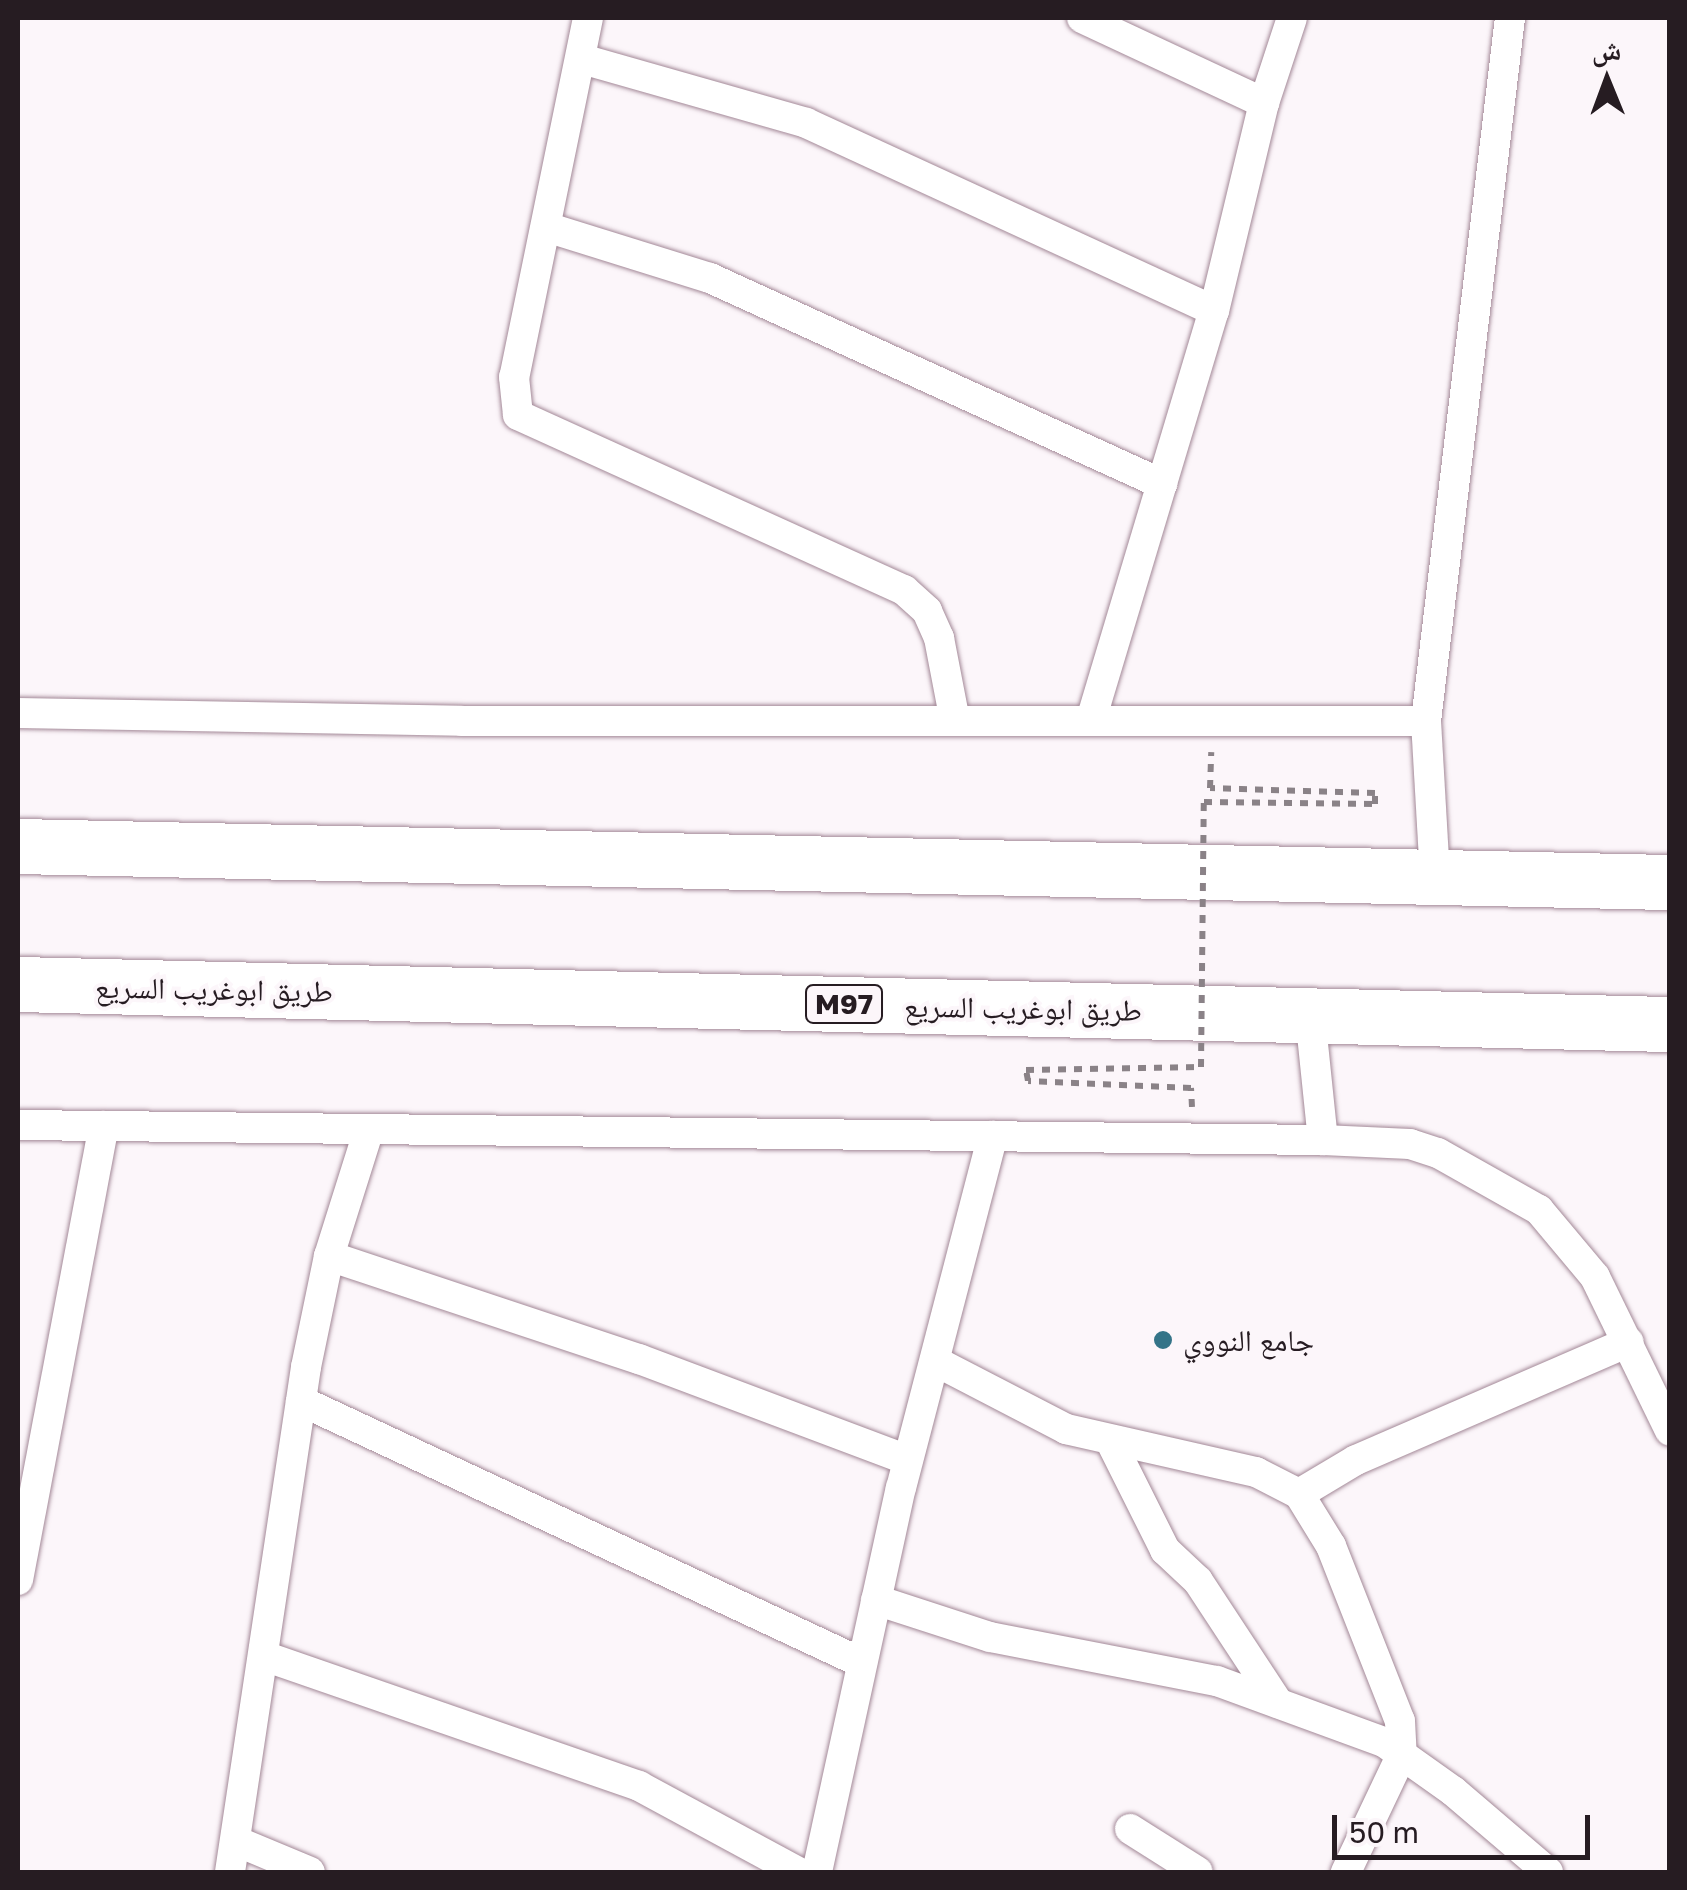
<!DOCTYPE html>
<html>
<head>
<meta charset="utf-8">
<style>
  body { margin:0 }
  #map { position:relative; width:1687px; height:1890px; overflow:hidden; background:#fcf6fa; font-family:"Golos Text","Noto Naskh Arabic",sans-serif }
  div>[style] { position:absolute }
  .path>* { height:6px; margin-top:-3px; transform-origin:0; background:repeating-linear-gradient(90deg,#8a8287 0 8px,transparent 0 16px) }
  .roads { filter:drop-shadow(0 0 2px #a38897) drop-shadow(0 0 2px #a38897) }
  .street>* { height:30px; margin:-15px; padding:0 15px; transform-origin:15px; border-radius:15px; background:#fff }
  .highway>* { height:55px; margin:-27.5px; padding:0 27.5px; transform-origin:27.5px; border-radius:27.5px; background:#fff }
  .path-bridge>* { height:6px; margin-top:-3px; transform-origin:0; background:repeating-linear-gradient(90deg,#8a8287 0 8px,transparent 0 16px) }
  .dots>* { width:28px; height:28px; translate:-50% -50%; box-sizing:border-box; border:5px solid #fcf6fa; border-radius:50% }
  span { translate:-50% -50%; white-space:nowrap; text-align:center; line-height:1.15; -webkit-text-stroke:8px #fcf6fa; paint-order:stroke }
  .shield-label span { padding:2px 8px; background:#fcf6fa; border:2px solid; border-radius:8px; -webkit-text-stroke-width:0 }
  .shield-label { font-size:28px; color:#261c22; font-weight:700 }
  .street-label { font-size:30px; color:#261c22 }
  .poi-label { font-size:30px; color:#261c22 }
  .left { translate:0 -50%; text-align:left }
  .frame { position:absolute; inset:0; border:20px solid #261c22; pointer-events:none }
  .north { position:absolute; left:1557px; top:30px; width:100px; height:100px; -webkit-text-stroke:8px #fcf6fa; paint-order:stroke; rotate:359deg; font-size:28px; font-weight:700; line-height:40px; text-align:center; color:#261c22 }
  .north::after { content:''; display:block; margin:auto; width:35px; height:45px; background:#261c22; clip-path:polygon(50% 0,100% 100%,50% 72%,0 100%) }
  .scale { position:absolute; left:1332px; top:1815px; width:258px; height:45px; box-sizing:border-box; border:5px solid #261c22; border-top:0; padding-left:12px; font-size:30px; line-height:35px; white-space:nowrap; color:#261c22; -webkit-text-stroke:8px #fcf6fa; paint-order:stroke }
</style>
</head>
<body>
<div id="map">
  <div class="path">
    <i style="left:1204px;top:802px;width:171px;rotate:0.7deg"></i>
    <i style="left:1375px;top:804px;width:11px;rotate:-90deg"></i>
    <i style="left:1375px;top:793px;width:165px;rotate:-178.3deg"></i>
    <i style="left:1210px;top:788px;width:36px;rotate:-88deg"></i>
    <i style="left:1192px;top:1107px;width:19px;rotate:-93deg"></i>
    <i style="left:1191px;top:1088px;width:163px;rotate:-177.5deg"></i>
    <i style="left:1028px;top:1081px;width:11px;rotate:-100deg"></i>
    <i style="left:1026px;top:1070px;width:175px;rotate:-1deg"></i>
  </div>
  <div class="roads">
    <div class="street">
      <i style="left:588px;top:18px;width:367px;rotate:101.6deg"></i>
      <i style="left:514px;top:377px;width:38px;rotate:84deg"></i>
      <i style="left:518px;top:415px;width:424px;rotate:24.4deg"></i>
      <i style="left:904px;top:590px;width:31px;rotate:42deg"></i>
      <i style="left:927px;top:611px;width:30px;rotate:66deg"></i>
      <i style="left:939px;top:638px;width:79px;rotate:79.1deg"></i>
      <i style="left:1082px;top:18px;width:201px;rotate:25deg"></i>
      <i style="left:582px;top:59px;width:233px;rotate:15.9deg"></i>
      <i style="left:806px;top:123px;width:449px;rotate:24.7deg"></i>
      <i style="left:546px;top:227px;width:172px;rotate:17.3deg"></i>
      <i style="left:710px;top:278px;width:497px;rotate:24.5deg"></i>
      <i style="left:18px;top:713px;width:443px;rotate:1deg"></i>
      <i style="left:461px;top:721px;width:965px"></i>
      <i style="left:1091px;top:720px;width:427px;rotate:-73.3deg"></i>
      <i style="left:1214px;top:311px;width:214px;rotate:-76.5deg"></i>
      <i style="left:1264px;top:103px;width:89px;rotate:-71.8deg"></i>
      <i style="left:1435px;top:877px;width:156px;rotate:-93.3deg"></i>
      <i style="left:1426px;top:721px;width:708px;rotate:-83.19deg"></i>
      <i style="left:1310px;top:1015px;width:126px;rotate:84.1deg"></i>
      <i style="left:1323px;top:1140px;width:87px;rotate:2.6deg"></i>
      <i style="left:1410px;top:1144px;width:29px;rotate:18deg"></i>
      <i style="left:1438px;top:1153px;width:116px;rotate:29.4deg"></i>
      <i style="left:1539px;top:1210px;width:87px;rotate:50.1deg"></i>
      <i style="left:1595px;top:1277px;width:171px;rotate:64deg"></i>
      <i style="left:18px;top:1125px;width:1305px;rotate:0.66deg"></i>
      <i style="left:329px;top:1256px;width:327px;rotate:18.4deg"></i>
      <i style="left:639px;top:1359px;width:287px;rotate:20.6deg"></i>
      <i style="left:935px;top:1361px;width:148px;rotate:27.4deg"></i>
      <i style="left:1066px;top:1429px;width:195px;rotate:12.8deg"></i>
      <i style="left:1256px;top:1472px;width:48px;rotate:27.1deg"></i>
      <i style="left:1299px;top:1494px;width:61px;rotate:58.4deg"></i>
      <i style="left:1331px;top:1546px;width:188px;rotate:68.5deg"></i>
      <i style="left:1400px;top:1721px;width:33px;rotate:87deg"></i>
      <i style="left:1402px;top:1754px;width:131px;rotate:115.4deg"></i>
      <i style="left:301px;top:1401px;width:619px;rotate:25.03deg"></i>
      <i style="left:1112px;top:1444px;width:119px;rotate:63.4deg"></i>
      <i style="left:1165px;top:1550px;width:45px;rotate:43.2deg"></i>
      <i style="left:1198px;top:1581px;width:146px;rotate:56.7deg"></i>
      <i style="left:1299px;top:1494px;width:66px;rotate:-30.8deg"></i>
      <i style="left:1356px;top:1460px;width:297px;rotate:-23.4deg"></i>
      <i style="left:18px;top:1580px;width:462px;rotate:-79.3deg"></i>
      <i style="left:876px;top:1600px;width:120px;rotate:18deg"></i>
      <i style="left:990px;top:1637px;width:231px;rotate:11deg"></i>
      <i style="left:1217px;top:1681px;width:178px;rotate:20.1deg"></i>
      <i style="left:1384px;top:1742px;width:85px;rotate:35.4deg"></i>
      <i style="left:1453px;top:1791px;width:125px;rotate:40.5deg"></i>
      <i style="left:264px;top:1656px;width:397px;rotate:19.1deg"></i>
      <i style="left:639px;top:1786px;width:181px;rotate:28.4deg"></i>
      <i style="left:1130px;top:1829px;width:80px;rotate:32.3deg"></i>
      <i style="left:236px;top:1841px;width:80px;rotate:22.7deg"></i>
      <i style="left:230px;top:1872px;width:511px;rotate:-81.44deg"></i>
      <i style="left:306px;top:1367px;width:113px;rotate:-78.3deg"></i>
      <i style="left:329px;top:1256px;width:133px;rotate:-72.5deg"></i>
      <i style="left:817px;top:1872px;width:393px;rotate:-77.7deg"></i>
      <i style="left:901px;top:1488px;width:364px;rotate:-75.4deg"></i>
    </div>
    <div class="highway">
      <i style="left:18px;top:846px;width:1652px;rotate:1.25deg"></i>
      <i style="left:18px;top:984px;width:1652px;rotate:1.39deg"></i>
    </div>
  </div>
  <div class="path-bridge">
    <i style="left:1201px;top:1067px;width:265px;rotate:-89.4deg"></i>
  </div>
  <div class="dots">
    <i style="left:1163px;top:1340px;background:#347488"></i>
  </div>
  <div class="shield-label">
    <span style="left:844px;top:1004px">M97</span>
  </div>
  <div class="street-label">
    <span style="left:214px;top:989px;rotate:1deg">طريق ابوغريب السريع</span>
    <span style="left:1023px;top:1008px;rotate:1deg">طريق ابوغريب السريع</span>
  </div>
  <div class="poi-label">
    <span class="left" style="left:1183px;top:1340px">جامع النووي</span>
  </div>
  <div class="frame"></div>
  <div class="north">ش</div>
  <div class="scale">50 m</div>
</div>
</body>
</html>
